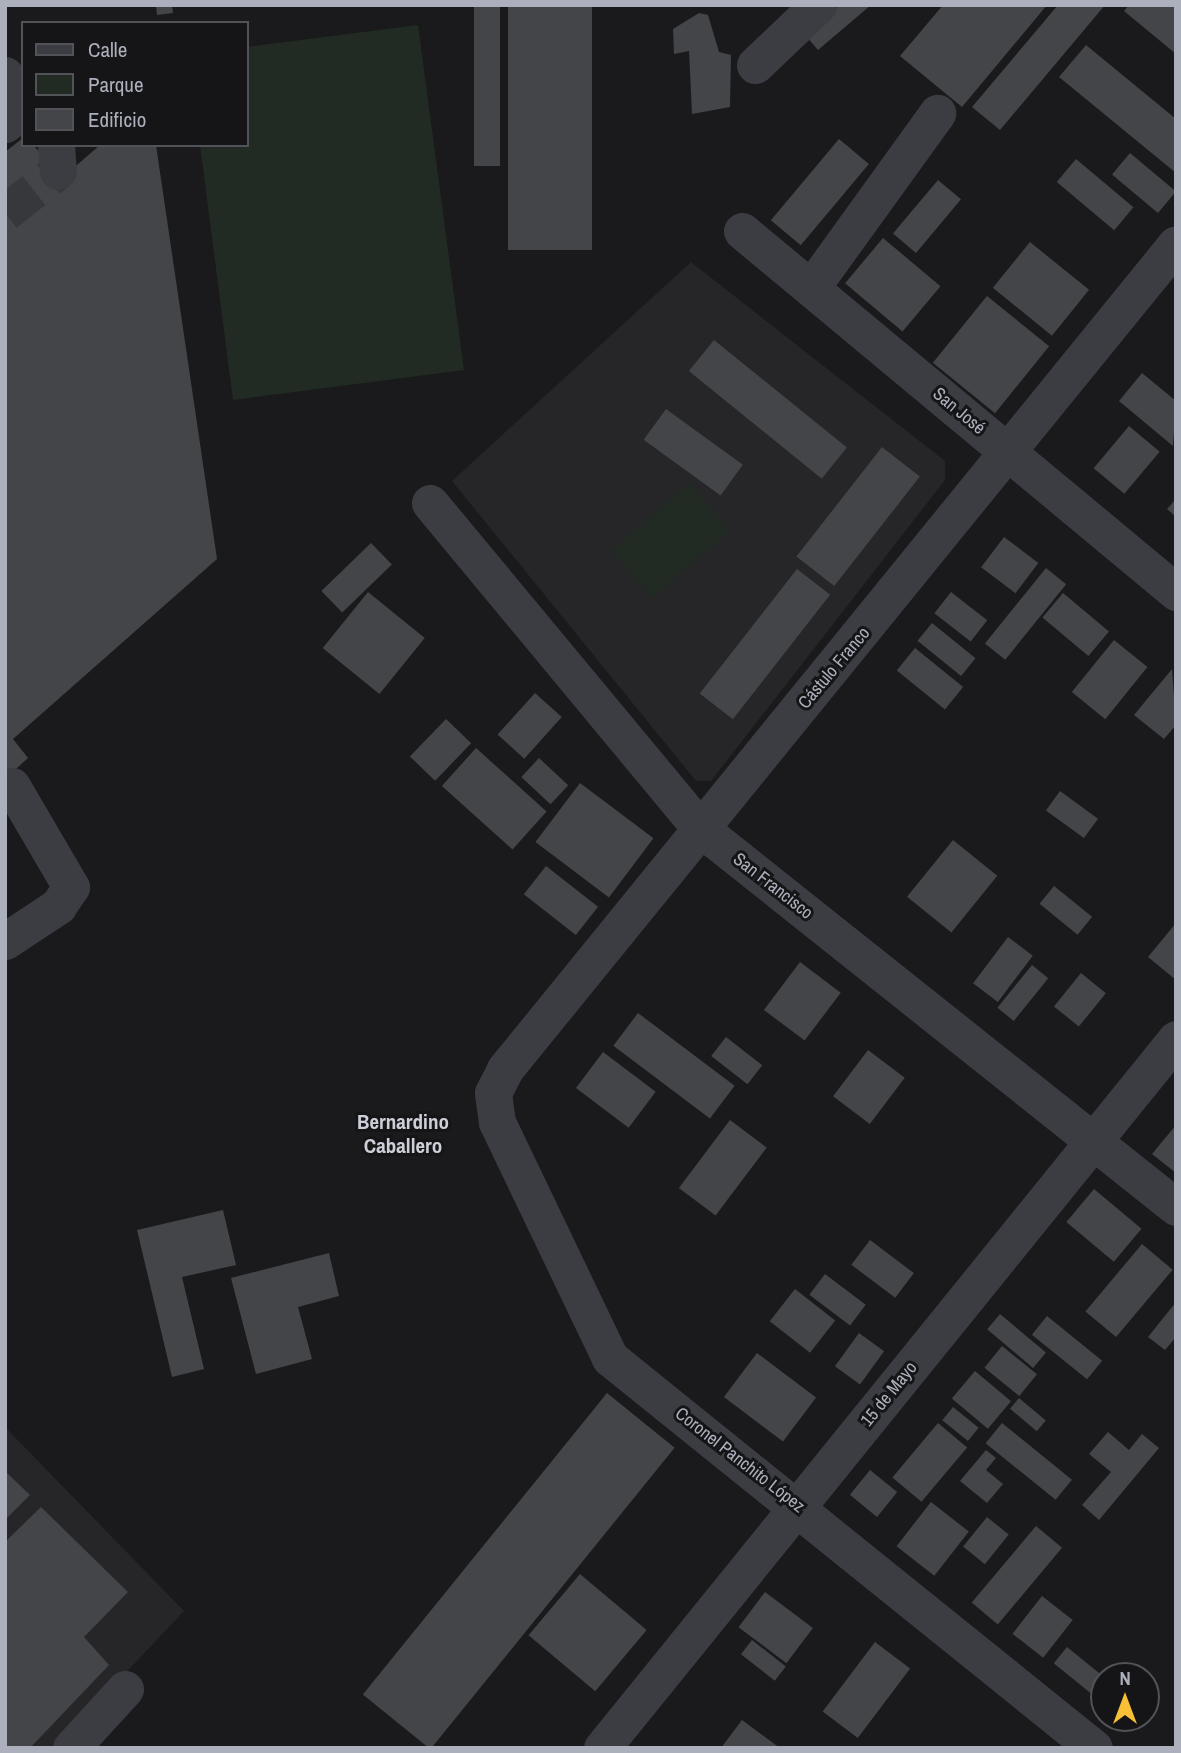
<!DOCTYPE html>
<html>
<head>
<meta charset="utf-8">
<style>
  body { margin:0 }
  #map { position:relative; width:1181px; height:1753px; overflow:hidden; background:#1a1a1c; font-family:"Archivo Narrow",sans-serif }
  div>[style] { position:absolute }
  .built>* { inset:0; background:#262629 }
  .green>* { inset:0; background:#212a23; transform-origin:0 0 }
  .building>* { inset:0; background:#444549; transform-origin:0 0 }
  .minor-tunnel>* { height:37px; margin-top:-18.5px; transform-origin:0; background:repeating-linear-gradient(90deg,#37383c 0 37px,transparent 0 55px) }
  .minor>* { height:37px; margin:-18.5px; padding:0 18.5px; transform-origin:18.5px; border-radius:18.5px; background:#3c3d43 }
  span { translate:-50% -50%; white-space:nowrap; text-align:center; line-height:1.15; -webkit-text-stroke:6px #151517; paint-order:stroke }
  .street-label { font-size:18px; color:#acb0bc }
  .quarter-label { font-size:21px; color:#cdcfd8; font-weight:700 }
  .frame { position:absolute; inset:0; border:7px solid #acb0bc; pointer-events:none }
  .legend { position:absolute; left:21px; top:21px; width:228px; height:126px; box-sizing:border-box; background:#151517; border:2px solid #515359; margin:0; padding:9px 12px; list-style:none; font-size:21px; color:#acb0bc }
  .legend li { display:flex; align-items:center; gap:14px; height:35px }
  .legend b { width:35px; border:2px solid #515359 }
  .north { position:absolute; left:1090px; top:1662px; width:70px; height:70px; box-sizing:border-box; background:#151517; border:2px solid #515359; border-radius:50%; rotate:0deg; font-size:19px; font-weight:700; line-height:28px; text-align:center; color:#acb0bc }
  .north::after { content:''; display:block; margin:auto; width:24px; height:32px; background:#f7c037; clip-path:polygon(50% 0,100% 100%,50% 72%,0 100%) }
</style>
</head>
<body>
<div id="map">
  <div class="built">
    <i style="clip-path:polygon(691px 262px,945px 461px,945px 480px,711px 781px,696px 781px,452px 481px)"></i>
    <i style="clip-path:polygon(5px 1427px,184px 1611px,55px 1748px,5px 1748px)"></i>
  </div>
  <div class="green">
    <i style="clip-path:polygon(418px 25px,464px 370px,233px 400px,200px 145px,247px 145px,247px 47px)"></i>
    <i style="left:689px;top:483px;width:63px;height:103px;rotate:49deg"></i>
  </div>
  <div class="building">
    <i style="clip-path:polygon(156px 5px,172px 5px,173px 13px,157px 15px)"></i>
    <i style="left:474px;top:5px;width:26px;height:161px"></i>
    <i style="left:508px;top:5px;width:84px;height:245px"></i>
    <i style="clip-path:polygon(840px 5px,871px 5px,818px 50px,805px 35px)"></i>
    <i style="clip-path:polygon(943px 5px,1047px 5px,962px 107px,900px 56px)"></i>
    <i style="clip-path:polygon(1058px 5px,1105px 5px,1000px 130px,972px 107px)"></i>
    <i style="clip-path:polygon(1129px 5px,1176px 5px,1176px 54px,1124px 11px)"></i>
    <i style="clip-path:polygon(699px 13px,708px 15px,719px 52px,731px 55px,730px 107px,692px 114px,689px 51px,674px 54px,673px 29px)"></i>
    <i style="clip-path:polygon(1086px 45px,1176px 119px,1176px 173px,1059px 77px)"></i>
    <i style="clip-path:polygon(23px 138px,23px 145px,33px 145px,63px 177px,100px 145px,156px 145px,217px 559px,13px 739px,28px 758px,5px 779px,5px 152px)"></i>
    <i style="left:839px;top:139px;width:39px;height:106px;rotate:40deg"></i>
    <i style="left:1130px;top:153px;width:60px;height:28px;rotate:40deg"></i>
    <i style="left:1076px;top:159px;width:75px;height:30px;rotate:40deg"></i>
    <i style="left:938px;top:180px;width:30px;height:70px;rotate:40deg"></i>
    <i style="left:883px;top:238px;width:75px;height:59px;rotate:40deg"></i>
    <i style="left:1030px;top:242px;width:76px;height:59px;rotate:39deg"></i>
    <i style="left:987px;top:296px;width:80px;height:86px;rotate:39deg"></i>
    <i style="left:714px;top:340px;width:171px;height:40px;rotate:39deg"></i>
    <i style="clip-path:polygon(1142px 373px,1176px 401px,1173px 446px,1119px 401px)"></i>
    <i style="left:666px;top:409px;width:95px;height:38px;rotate:36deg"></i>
    <i style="left:1129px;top:426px;width:40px;height:55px;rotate:40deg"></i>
    <i style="left:882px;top:447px;width:48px;height:139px;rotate:38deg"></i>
    <i style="clip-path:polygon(1176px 499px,1176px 517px,1167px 509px)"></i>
    <i style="left:1004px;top:537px;width:43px;height:38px;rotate:37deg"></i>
    <i style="left:371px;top:543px;width:30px;height:69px;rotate:46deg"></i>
    <i style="left:1046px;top:568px;width:26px;height:97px;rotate:39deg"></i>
    <i style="left:797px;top:569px;width:42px;height:158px;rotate:38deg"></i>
    <i style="left:368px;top:592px;width:73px;height:72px;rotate:39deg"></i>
    <i style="left:951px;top:592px;width:46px;height:27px;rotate:38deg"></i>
    <i style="left:1063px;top:593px;width:60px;height:32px;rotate:40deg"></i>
    <i style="left:932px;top:623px;width:56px;height:23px;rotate:39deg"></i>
    <i style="left:1114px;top:640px;width:43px;height:67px;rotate:39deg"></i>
    <i style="left:915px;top:648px;width:62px;height:29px;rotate:39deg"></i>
    <i style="clip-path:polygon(1172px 669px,1176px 725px,1164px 739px,1134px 715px)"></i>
    <i style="left:535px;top:693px;width:36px;height:56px;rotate:42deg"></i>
    <i style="left:446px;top:719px;width:35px;height:52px;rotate:44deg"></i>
    <i style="left:476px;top:748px;width:95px;height:51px;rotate:42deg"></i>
    <i style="left:539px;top:758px;width:40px;height:26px;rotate:43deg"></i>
    <i style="left:580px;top:783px;width:92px;height:74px;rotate:37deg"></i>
    <i style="left:1060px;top:791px;width:47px;height:24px;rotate:36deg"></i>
    <i style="left:953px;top:840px;width:57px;height:73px;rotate:39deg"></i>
    <i style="left:546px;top:866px;width:66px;height:36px;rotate:38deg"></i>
    <i style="left:1054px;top:886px;width:49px;height:23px;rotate:39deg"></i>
    <i style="clip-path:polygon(1176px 923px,1176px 980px,1148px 957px)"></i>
    <i style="left:1008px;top:937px;width:31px;height:58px;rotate:37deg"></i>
    <i style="left:800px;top:962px;width:51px;height:60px;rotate:37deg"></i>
    <i style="left:1032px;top:965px;width:21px;height:55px;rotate:39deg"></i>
    <i style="left:1081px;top:973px;width:32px;height:43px;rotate:39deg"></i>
    <i style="left:638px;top:1013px;width:121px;height:41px;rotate:37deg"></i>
    <i style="left:726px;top:1037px;width:46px;height:24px;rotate:38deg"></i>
    <i style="left:868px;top:1050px;width:46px;height:58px;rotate:37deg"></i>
    <i style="left:603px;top:1052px;width:66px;height:45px;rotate:37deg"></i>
    <i style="left:730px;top:1120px;width:46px;height:85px;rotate:37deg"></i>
    <i style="clip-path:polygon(1176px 1125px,1176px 1173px,1152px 1154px)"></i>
    <i style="left:1094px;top:1189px;width:62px;height:43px;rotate:40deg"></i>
    <i style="clip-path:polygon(223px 1210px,236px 1265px,182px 1277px,204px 1369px,172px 1377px,137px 1230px)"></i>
    <i style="left:870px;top:1240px;width:55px;height:31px;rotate:37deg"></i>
    <i style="left:1142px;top:1244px;width:40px;height:88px;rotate:40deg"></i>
    <i style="clip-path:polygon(329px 1253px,339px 1296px,298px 1307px,312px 1359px,256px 1374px,231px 1278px)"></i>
    <i style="left:825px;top:1274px;width:51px;height:26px;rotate:37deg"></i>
    <i style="left:795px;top:1289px;width:51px;height:41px;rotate:38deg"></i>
    <i style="clip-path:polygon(1176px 1302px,1176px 1337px,1165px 1350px,1148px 1337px)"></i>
    <i style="left:1000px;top:1314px;width:60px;height:20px;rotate:40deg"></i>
    <i style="left:1047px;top:1316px;width:71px;height:24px;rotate:39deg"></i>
    <i style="left:859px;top:1333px;width:31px;height:41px;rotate:36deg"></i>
    <i style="left:1002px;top:1346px;width:45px;height:28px;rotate:39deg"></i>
    <i style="left:757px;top:1353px;width:74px;height:55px;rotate:37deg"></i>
    <i style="left:975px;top:1371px;width:47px;height:36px;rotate:40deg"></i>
    <i style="left:607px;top:1393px;width:87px;height:388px;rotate:39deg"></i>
    <i style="left:1019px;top:1398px;width:35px;height:14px;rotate:40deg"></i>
    <i style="left:953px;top:1407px;width:33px;height:17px;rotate:39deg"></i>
    <i style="left:938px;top:1423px;width:38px;height:71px;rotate:40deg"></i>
    <i style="left:1002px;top:1423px;width:90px;height:26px;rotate:39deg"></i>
    <i style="clip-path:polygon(1108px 1432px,1129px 1450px,1142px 1434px,1159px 1448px,1099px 1520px,1082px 1505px,1111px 1472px,1089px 1454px)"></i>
    <i style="clip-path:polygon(986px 1450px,996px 1458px,986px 1470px,1003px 1484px,987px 1503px,960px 1481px)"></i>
    <i style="left:870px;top:1470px;width:35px;height:32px;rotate:39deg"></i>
    <i style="clip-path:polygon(5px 1471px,30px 1495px,5px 1520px)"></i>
    <i style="left:931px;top:1502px;width:48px;height:56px;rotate:38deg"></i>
    <i style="clip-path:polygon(41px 1507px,128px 1592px,84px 1637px,109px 1665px,30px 1748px,5px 1748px,5px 1542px)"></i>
    <i style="left:987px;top:1517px;width:28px;height:38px;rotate:39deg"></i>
    <i style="left:1036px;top:1526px;width:34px;height:100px;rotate:40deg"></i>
    <i style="left:580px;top:1574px;width:87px;height:80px;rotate:40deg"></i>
    <i style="left:765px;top:1592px;width:60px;height:44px;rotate:37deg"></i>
    <i style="left:1042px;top:1596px;width:39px;height:48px;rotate:38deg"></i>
    <i style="left:752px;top:1640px;width:43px;height:18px;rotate:38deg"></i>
    <i style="left:875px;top:1642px;width:44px;height:87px;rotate:37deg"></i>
    <i style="left:1067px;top:1647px;width:48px;height:21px;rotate:39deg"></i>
    <i style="clip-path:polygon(742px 1720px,780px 1748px,721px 1748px)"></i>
  </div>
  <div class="minor-tunnel">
    <i style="left:5px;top:213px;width:68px;rotate:-38.4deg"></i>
  </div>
  <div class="minor">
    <i style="left:755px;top:65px;width:87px;rotate:-43.6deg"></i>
    <i style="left:5px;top:75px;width:26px;rotate:47deg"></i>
    <i style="left:5px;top:124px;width:23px;rotate:-40deg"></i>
    <i style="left:56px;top:145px;width:26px;rotate:86deg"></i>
    <i style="left:742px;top:231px;width:565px;rotate:39.75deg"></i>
    <i style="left:811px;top:288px;width:216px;rotate:-54.2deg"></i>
    <i style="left:430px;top:503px;width:424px;rotate:50.3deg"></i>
    <i style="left:701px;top:829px;width:607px;rotate:38.51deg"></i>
    <i style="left:5px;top:941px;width:64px;rotate:-33.4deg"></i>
    <i style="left:58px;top:906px;width:23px;rotate:-56deg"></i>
    <i style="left:71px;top:887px;width:117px;rotate:-120.3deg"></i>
    <i style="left:71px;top:1748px;width:80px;rotate:-47.5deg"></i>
    <i style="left:602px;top:1748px;width:912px;rotate:-51.01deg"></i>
    <i style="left:1094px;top:1748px;width:622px;rotate:-141.14deg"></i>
    <i style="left:610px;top:1358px;width:262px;rotate:-115.6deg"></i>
    <i style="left:497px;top:1122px;width:29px;rotate:-98deg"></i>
    <i style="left:493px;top:1093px;width:27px;rotate:-63deg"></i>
    <i style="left:505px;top:1069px;width:1063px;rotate:-50.88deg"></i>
  </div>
  <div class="street-label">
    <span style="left:959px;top:411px;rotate:40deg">San José</span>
    <span style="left:834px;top:668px;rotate:-50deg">Cástulo Franco</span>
    <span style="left:773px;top:886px;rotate:38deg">San Francisco</span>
    <span style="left:889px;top:1394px;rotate:-51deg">15 de Mayo</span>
    <span style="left:740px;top:1460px;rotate:38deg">Coronel Panchito López</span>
  </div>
  <div class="quarter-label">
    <span style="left:403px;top:1134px">Bernardino<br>Caballero</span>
  </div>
  <div class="frame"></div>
  <ul class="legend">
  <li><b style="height:9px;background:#3c3d43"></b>Calle</li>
  <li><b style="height:19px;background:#212a23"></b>Parque</li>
  <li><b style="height:19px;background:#444549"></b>Edificio</li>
  </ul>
  <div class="north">N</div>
</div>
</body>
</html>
